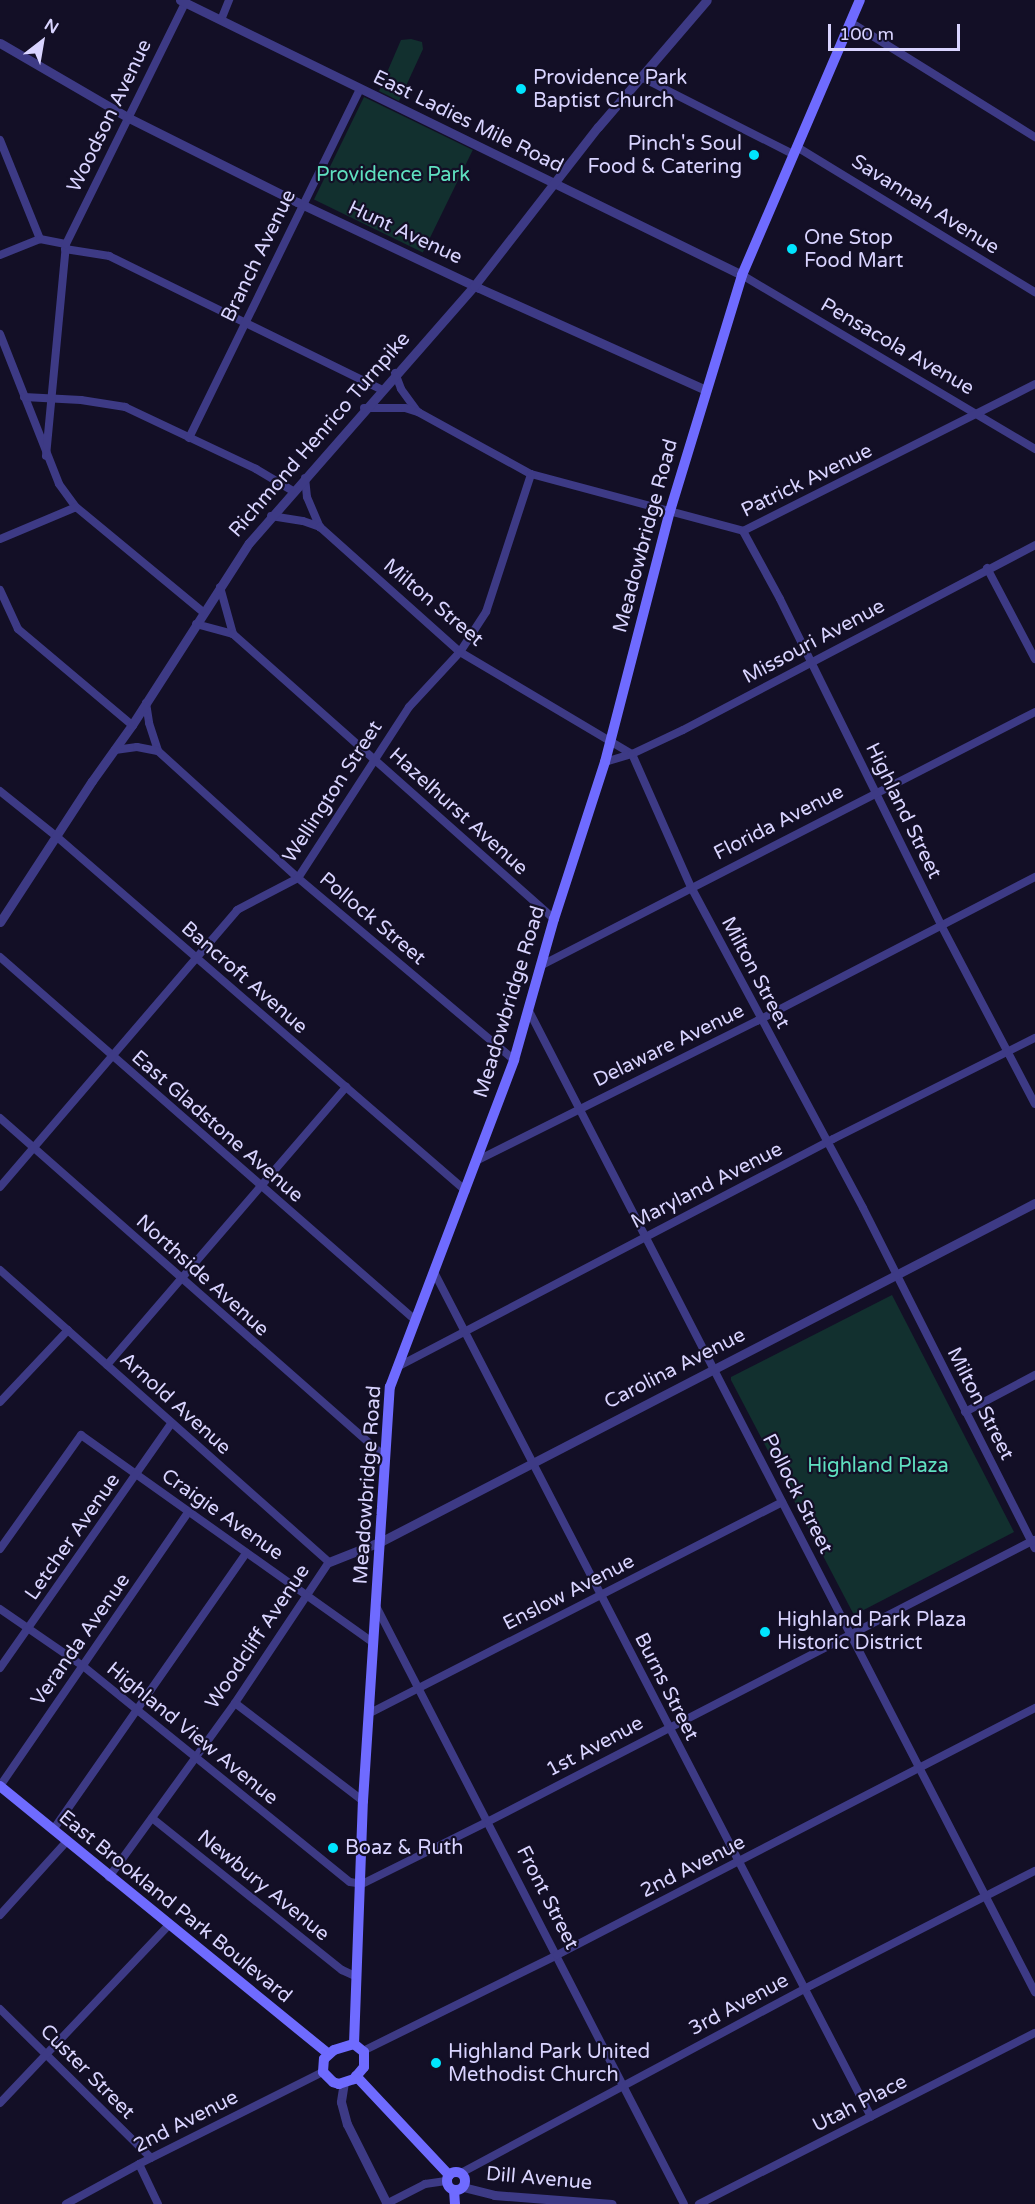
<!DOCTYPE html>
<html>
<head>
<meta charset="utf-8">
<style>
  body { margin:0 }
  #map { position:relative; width:1035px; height:2204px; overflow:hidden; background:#130f26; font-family:"Varela Round",sans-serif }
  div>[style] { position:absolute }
  .green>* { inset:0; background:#12302f; transform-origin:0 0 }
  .minor>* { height:8px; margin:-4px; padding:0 4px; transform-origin:4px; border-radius:4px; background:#3d3a85 }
  .tertiary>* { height:9px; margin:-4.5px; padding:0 4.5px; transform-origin:4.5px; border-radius:4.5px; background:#3d3a85 }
  .secondary>* { height:10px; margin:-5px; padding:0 5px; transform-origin:5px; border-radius:5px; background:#6f6bff }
  .secondary>.ring { margin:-5px; padding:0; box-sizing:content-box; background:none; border:10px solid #6f6bff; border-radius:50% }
  .dots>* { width:16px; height:16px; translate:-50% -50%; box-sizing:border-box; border:3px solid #130f26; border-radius:50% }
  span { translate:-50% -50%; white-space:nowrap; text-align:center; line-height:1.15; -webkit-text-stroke:4.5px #130f26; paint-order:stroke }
  .poi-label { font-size:20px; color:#d9d4ff }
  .left { translate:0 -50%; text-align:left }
  .right { translate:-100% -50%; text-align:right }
  .street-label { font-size:20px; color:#d9d4ff }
  .park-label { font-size:20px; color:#5fe0c0 }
  .north { position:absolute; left:12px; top:12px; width:60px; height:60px; -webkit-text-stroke:4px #130f26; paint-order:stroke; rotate:31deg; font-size:16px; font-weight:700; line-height:24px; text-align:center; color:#d9d4ff }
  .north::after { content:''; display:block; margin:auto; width:21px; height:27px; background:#d9d4ff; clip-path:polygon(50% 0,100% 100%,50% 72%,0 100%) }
  .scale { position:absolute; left:828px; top:24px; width:132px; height:27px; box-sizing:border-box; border:3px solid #d9d4ff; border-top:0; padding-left:8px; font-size:18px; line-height:21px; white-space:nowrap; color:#d9d4ff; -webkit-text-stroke:4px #130f26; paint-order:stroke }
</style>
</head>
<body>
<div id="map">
  <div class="green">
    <i style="clip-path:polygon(411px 39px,422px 42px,423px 49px,399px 101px,379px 91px,401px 40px)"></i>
    <i style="left:364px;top:97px;width:121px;height:114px;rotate:26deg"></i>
    <i style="clip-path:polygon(892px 1295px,1014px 1532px,854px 1615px,731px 1380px,731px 1377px)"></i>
  </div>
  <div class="minor">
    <i style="left:221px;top:20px;width:22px;rotate:-68deg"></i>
    <i style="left:850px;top:22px;width:218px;rotate:31.9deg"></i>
    <i style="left:641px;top:77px;width:170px;rotate:26.9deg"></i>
    <i style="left:0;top:140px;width:107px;rotate:68deg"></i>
    <i style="left:797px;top:147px;width:279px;rotate:31.4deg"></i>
    <i style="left:65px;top:249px;width:45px;rotate:9deg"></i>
    <i style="left:109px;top:256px;width:302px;rotate:26.1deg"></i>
    <i style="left:0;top:255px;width:43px;rotate:-21.8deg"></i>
    <i style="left:40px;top:239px;width:26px;rotate:11deg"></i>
    <i style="left:742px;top:275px;width:341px;rotate:30.7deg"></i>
    <i style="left:0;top:334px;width:161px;rotate:68.5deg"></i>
    <i style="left:59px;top:484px;width:29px;rotate:54deg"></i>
    <i style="left:76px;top:507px;width:165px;rotate:39.6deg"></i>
    <i style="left:395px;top:373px;width:17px;rotate:69deg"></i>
    <i style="left:401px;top:389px;width:27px;rotate:54deg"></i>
    <i style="left:24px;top:397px;width:57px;rotate:3deg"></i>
    <i style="left:81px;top:400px;width:45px;rotate:9deg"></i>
    <i style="left:125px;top:407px;width:145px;rotate:25.3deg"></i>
    <i style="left:256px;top:469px;width:43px;rotate:30.7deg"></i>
    <i style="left:364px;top:408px;width:41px"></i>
    <i style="left:405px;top:408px;width:14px;rotate:17deg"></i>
    <i style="left:418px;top:412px;width:129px;rotate:28.8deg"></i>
    <i style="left:531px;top:474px;width:220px;rotate:15deg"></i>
    <i style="left:743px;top:531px;width:327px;rotate:-26.7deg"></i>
    <i style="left:189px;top:438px;width:389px;rotate:-63.9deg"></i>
    <i style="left:46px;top:456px;width:213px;rotate:-84.6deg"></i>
    <i style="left:66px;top:244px;width:269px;rotate:-63.7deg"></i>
    <i style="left:305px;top:478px;width:19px;rotate:84deg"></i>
    <i style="left:307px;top:497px;width:33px;rotate:67deg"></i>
    <i style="left:271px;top:516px;width:32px;rotate:9deg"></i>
    <i style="left:303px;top:521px;width:18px;rotate:19deg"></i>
    <i style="left:320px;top:527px;width:188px;rotate:41.8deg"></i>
    <i style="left:460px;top:652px;width:200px;rotate:30.7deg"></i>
    <i style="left:632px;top:754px;width:145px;rotate:66.1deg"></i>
    <i style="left:691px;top:887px;width:364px;rotate:61.8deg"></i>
    <i style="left:863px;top:1208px;width:381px;rotate:63.2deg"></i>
    <i style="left:743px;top:531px;width:77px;rotate:61.4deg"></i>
    <i style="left:780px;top:599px;width:364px;rotate:63.7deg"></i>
    <i style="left:941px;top:925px;width:202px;rotate:62.3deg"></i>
    <i style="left:0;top:539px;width:82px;rotate:-22.8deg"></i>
    <i style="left:987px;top:568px;width:103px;rotate:62.2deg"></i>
    <i style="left:220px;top:587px;width:49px;rotate:74.5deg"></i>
    <i style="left:0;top:590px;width:43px;rotate:65.2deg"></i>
    <i style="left:18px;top:629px;width:149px;rotate:40.1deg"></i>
    <i style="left:196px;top:624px;width:38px;rotate:15deg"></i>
    <i style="left:233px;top:634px;width:429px;rotate:41.6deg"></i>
    <i style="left:146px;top:703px;width:20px;rotate:81deg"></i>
    <i style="left:149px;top:723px;width:29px;rotate:72deg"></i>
    <i style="left:158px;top:751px;width:189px;rotate:42.2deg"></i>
    <i style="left:298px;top:878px;width:282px;rotate:40.1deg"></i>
    <i style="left:115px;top:750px;width:22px;rotate:-8deg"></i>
    <i style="left:137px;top:747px;width:21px;rotate:11deg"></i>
    <i style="left:605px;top:762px;width:28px;rotate:-17deg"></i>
    <i style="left:632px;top:754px;width:56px;rotate:-25.2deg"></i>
    <i style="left:683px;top:730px;width:398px;rotate:-27.7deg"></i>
    <i style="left:0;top:791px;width:72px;rotate:38.8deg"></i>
    <i style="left:56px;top:836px;width:542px;rotate:40.89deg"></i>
    <i style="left:0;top:957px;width:550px;rotate:41.17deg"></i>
    <i style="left:540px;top:966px;width:556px;rotate:-27.16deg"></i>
    <i style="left:529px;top:1011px;width:1104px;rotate:62.72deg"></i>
    <i style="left:0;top:1118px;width:512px;rotate:41.35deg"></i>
    <i style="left:478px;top:1160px;width:312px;rotate:-26.5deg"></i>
    <i style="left:757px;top:1021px;width:313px;rotate:-27.4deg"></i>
    <i style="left:0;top:1187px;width:365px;rotate:-49.4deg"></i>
    <i style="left:237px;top:910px;width:69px;rotate:-27.7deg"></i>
    <i style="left:298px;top:878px;width:204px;rotate:-57deg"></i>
    <i style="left:409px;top:707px;width:75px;rotate:-47.2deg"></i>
    <i style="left:460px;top:652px;width:48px;rotate:-57deg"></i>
    <i style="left:486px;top:612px;width:145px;rotate:-71.9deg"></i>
    <i style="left:0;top:1270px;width:440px;rotate:41.6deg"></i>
    <i style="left:329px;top:1562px;width:169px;rotate:123.7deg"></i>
    <i style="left:235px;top:1703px;width:215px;rotate:125.9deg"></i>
    <i style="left:434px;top:1272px;width:951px;rotate:62.65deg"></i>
    <i style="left:107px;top:1365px;width:367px;rotate:-49.3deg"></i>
    <i style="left:397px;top:1367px;width:492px;rotate:-27.6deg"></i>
    <i style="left:833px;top:1139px;width:226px;rotate:-26.6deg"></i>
    <i style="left:0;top:1402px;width:99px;rotate:-46.6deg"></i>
    <i style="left:965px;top:1412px;width:79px;rotate:-27.9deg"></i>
    <i style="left:0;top:1549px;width:140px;rotate:-54.6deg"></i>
    <i style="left:81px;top:1435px;width:359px;rotate:35.4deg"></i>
    <i style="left:377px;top:1608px;width:670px;rotate:62.75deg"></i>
    <i style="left:0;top:1609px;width:101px;rotate:34.5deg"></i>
    <i style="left:83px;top:1666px;width:343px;rotate:39deg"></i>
    <i style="left:350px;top:1882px;width:12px;rotate:9deg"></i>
    <i style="left:362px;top:1884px;width:142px;rotate:-26.4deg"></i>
    <i style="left:489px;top:1821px;width:613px;rotate:-27.28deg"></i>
    <i style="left:0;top:1668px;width:298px;rotate:-55deg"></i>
    <i style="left:235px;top:1703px;width:161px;rotate:37.4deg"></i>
    <i style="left:370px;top:1713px;width:463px;rotate:-27.1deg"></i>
    <i style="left:0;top:1786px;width:332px;rotate:-55.5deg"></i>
    <i style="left:152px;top:1818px;width:243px;rotate:38.7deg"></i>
    <i style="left:342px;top:1970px;width:14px;rotate:25deg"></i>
    <i style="left:53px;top:1830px;width:338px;rotate:-55.1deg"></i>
    <i style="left:0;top:1915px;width:100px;rotate:-47.8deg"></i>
    <i style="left:0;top:2009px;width:212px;rotate:44.6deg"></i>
    <i style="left:363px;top:2051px;width:216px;rotate:-26.3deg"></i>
    <i style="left:557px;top:1955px;width:538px;rotate:-27.33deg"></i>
    <i style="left:0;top:2103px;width:245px;rotate:-46.5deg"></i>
    <i style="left:139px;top:2164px;width:44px;rotate:64.6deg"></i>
    <i style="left:461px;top:2173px;width:389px;rotate:-28.2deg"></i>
    <i style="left:804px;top:1989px;width:259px;rotate:-27.1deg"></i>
    <i style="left:66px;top:2204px;width:83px;rotate:-28.7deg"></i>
    <i style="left:139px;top:2164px;width:206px;rotate:-26.6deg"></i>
    <i style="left:386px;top:2204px;width:44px;rotate:-27.1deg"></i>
    <i style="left:425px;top:2184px;width:21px;rotate:-8deg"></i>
    <i style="left:699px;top:2204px;width:377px;rotate:-27deg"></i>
  </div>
  <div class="tertiary">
    <i style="left:180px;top:0;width:626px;rotate:26.07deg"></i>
    <i style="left:0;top:43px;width:147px;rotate:30.2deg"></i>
    <i style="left:127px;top:117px;width:190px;rotate:26.6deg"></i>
    <i style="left:297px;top:202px;width:201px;rotate:25.3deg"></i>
    <i style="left:479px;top:288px;width:249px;rotate:24.2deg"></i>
    <i style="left:0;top:922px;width:168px;rotate:-56.9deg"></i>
    <i style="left:92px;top:781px;width:69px;rotate:-54.5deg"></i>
    <i style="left:132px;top:725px;width:216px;rotate:-57.3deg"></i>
    <i style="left:249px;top:543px;width:342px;rotate:-48.8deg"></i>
    <i style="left:474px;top:286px;width:202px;rotate:-52.1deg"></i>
    <i style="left:598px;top:127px;width:167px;rotate:-49.4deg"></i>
    <i style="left:329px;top:1562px;width:57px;rotate:-21.6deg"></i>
    <i style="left:382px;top:1541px;width:735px;rotate:-27.37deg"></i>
    <i style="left:344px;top:2082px;width:20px;rotate:99deg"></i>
    <i style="left:341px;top:2102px;width:23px;rotate:75deg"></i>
    <i style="left:347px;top:2124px;width:89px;rotate:63.4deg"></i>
    <i style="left:463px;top:2187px;width:32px;rotate:14deg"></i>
    <i style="left:494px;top:2195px;width:118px;rotate:4.4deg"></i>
  </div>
  <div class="secondary">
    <i style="left:0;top:1786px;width:424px;rotate:39.2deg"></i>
    <i style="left:354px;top:2044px;width:243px;rotate:-87.9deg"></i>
    <i style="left:363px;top:1801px;width:415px;rotate:-86.3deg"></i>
    <i style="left:390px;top:1387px;width:350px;rotate:-69.2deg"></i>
    <i style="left:514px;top:1060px;width:147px;rotate:-74.2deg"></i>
    <i style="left:554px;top:919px;width:165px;rotate:-72deg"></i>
    <i style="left:605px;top:762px;width:259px;rotate:-75.5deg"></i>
    <i style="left:670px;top:511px;width:247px;rotate:-73deg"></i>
    <i style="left:742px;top:275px;width:299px;rotate:-66.8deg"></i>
    <i style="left:354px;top:2044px;width:13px;rotate:39deg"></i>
    <i style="left:364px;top:2052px;width:15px;rotate:90deg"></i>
    <i style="left:364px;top:2067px;width:16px;rotate:130deg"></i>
    <i style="left:354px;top:2079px;width:16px;rotate:162deg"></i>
    <i style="left:339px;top:2084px;width:6px;rotate:-162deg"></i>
    <i style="left:333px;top:2082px;width:14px;rotate:-135deg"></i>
    <i style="left:323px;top:2072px;width:13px;rotate:-86deg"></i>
    <i style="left:324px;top:2059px;width:13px;rotate:-42deg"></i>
    <i style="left:334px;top:2050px;width:21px;rotate:-17deg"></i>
    <i style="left:356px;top:2076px;width:136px;rotate:46.8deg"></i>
    <i class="ring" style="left:447px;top:2172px;width:8px;height:8px"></i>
    <i style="left:454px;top:2190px;width:14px;rotate:86deg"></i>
  </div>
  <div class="dots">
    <i style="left:521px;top:89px;background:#00e5ff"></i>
    <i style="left:754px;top:155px;background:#00e5ff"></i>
    <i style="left:792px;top:249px;background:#00e5ff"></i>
    <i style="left:765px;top:1632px;background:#00e5ff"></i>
    <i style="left:333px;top:1848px;background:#00e5ff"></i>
    <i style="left:436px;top:2063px;background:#00e5ff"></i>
  </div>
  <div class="poi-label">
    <span class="left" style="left:533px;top:90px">Providence Park<br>Baptist Church</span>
    <span class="right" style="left:742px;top:156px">Pinch's Soul<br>Food &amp; Catering</span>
    <span class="left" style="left:804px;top:250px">One Stop<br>Food Mart</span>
    <span class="left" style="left:777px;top:1632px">Highland Park Plaza<br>Historic District</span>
    <span class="left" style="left:345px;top:1848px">Boaz &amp; Ruth</span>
    <span class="left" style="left:448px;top:2064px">Highland Park United<br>Methodist Church</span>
  </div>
  <div class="street-label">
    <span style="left:110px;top:116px;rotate:-64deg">Woodson Avenue</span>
    <span style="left:468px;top:122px;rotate:26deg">East Ladies Mile Road</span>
    <span style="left:925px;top:205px;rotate:32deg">Savannah Avenue</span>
    <span style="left:405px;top:233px;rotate:25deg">Hunt Avenue</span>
    <span style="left:259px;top:256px;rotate:-64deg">Branch Avenue</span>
    <span style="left:897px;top:347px;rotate:30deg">Pensacola Avenue</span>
    <span style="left:320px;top:435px;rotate:-49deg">Richmond Henrico Turnpike</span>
    <span style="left:807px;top:481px;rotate:-26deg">Patrick Avenue</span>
    <span style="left:646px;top:536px;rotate:-75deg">Meadowbridge Road</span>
    <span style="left:433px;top:603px;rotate:40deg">Milton Street</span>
    <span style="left:814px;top:642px;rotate:-28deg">Missouri Avenue</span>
    <span style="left:333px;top:792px;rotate:-57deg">Wellington Street</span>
    <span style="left:903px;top:811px;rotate:64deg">Highland Street</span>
    <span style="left:458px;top:812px;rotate:42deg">Hazelhurst Avenue</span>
    <span style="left:779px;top:823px;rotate:-27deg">Florida Avenue</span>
    <span style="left:372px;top:919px;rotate:40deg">Pollock Street</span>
    <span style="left:755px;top:973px;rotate:62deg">Milton Street</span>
    <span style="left:244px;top:978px;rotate:41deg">Bancroft Avenue</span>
    <span style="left:510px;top:1002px;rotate:-73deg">Meadowbridge Road</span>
    <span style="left:669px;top:1046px;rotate:-26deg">Delaware Avenue</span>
    <span style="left:217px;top:1127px;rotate:41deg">East Gladstone Avenue</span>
    <span style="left:707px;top:1186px;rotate:-27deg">Maryland Avenue</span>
    <span style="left:202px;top:1276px;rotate:42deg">Northside Avenue</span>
    <span style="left:675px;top:1369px;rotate:-27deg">Carolina Avenue</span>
    <span style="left:175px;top:1404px;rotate:42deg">Arnold Avenue</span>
    <span style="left:980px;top:1404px;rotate:63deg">Milton Street</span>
    <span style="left:368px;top:1485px;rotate:-86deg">Meadowbridge Road</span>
    <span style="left:797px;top:1494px;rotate:63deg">Pollock Street</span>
    <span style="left:222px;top:1515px;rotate:35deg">Craigie Avenue</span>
    <span style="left:73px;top:1537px;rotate:-55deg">Letcher Avenue</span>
    <span style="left:569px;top:1593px;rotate:-27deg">Enslow Avenue</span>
    <span style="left:258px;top:1637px;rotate:-56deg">Woodcliff Avenue</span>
    <span style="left:81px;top:1640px;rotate:-55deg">Veranda Avenue</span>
    <span style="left:666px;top:1687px;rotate:63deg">Burns Street</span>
    <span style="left:192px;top:1734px;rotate:39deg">Highland View Avenue</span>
    <span style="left:595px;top:1747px;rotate:-28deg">1st Avenue</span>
    <span style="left:693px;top:1867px;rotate:-27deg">2nd Avenue</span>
    <span style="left:263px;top:1886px;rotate:39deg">Newbury Avenue</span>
    <span style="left:547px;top:1898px;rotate:63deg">Front Street</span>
    <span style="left:175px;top:1907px;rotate:39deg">East Brookland Park Boulevard</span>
    <span style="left:739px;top:2005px;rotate:-28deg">3rd Avenue</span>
    <span style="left:87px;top:2072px;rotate:45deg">Custer Street</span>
    <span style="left:860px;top:2104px;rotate:-27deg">Utah Place</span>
    <span style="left:186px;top:2122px;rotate:-27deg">2nd Avenue</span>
    <span style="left:539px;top:2179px;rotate:5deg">Dill Avenue</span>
  </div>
  <div class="park-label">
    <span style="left:393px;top:175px">Providence Park</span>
    <span style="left:878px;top:1466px">Highland Plaza</span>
  </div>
  <div class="north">N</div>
  <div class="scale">100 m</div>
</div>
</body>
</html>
